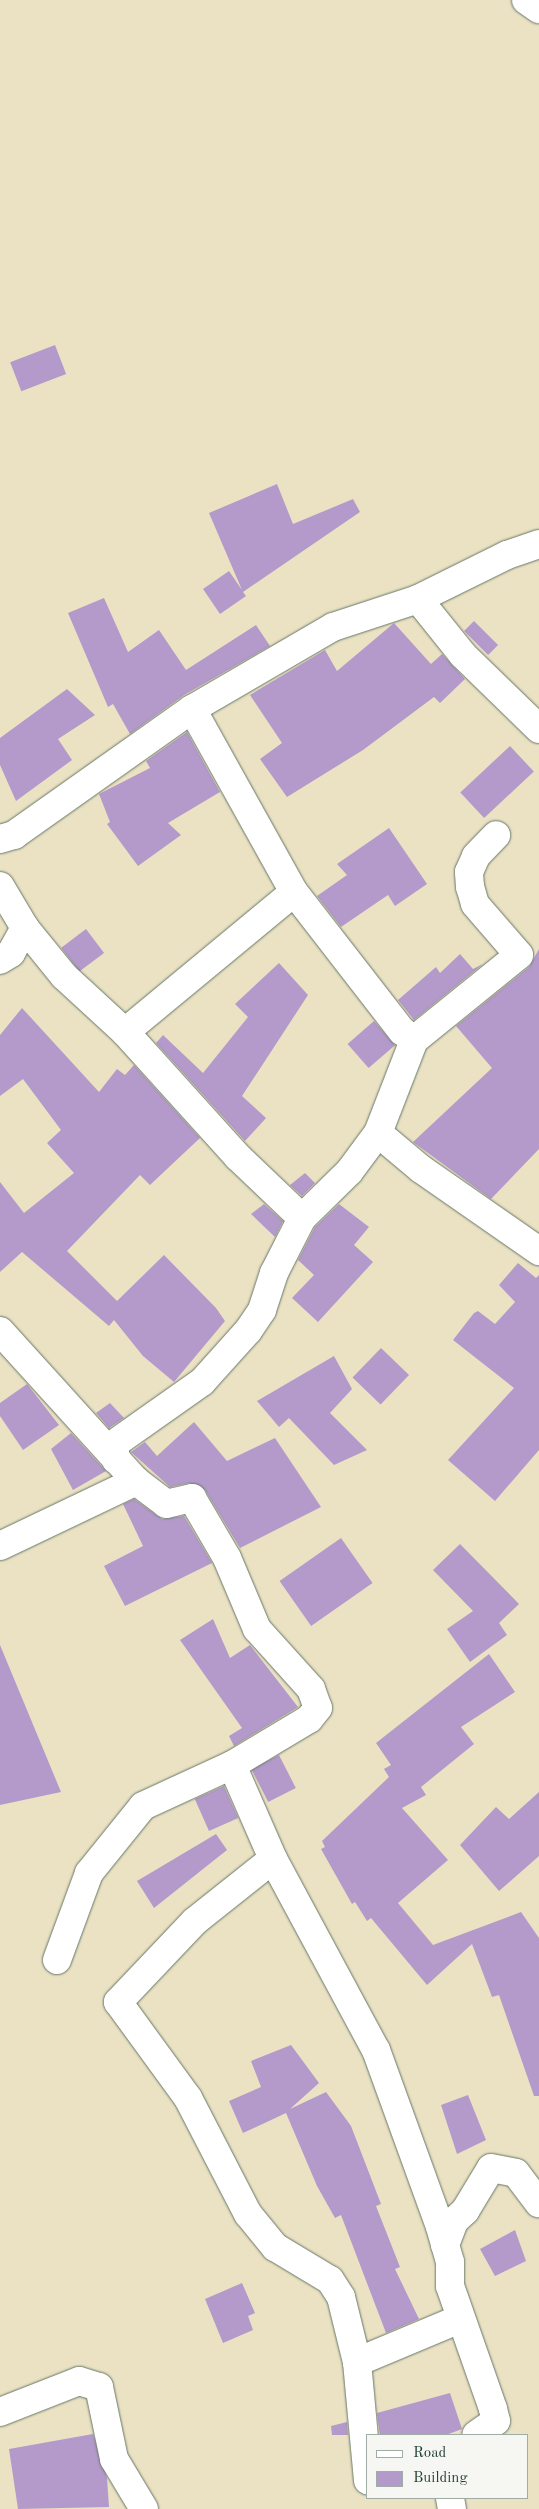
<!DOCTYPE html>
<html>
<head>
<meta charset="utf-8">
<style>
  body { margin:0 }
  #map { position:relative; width:539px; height:2509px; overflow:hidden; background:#ebe2c4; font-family:"Old Standard TT",serif }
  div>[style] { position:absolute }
  .building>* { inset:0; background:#b39acb; transform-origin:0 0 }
  .roads { filter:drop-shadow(0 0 1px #676) drop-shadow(0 0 1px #676) }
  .street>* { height:28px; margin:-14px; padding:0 14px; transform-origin:14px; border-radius:14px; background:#fff }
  span { translate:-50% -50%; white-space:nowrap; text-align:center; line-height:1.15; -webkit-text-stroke:4px #f6f6f2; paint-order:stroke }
  .legend { position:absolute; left:366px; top:2434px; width:162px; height:65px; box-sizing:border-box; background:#f6f6f2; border:1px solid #a0aca6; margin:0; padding:6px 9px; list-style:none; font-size:15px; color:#1f3d34 }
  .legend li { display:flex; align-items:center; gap:10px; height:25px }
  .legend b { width:25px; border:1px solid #a0aca6 }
</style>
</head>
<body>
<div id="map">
  <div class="building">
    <i style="left:55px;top:345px;width:31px;height:48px;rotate:69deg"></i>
    <i style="clip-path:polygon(277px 484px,293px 524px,353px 499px,360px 512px,243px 592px,246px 596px,220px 614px,203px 589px,229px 571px,242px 590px,209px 513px)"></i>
    <i style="clip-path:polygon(104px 598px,128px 652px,159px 630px,186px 670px,256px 625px,270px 646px,184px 695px,130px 734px,113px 704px,108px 707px,68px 613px)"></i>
    <i style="left:474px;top:621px;width:34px;height:14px;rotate:45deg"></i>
    <i style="clip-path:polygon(394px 623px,431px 664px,442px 654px,465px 679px,440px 703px,434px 697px,363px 750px,287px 797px,260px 759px,282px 743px,250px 695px,325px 650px,337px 671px)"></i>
    <i style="clip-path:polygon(67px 689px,95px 715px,58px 739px,72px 760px,16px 801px,0 765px,0 738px)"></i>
    <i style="clip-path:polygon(187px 732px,220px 792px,168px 823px,181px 835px,138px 866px,107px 824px,110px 822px,99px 794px,150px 768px,146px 761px)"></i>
    <i style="left:510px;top:746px;width:35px;height:68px;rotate:47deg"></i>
    <i style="clip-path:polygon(389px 828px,427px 884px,395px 906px,388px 895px,341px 927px,317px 896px,347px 875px,337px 864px)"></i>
    <i style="left:86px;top:929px;width:30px;height:31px;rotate:53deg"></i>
    <i style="clip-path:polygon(539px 949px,539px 1149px,491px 1199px,413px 1142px,492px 1068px,456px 1026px,529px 967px)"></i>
    <i style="clip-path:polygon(460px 954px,473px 969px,483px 964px,414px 1020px,398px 1000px,436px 967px,440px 973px)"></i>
    <i style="clip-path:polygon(279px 963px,308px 995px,242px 1096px,266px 1118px,245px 1141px,156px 1043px,163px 1035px,203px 1073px,248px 1017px,235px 1004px)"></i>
    <i style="clip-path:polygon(22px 1008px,99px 1092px,117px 1069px,125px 1075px,134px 1065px,200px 1138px,150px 1185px,140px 1175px,67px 1251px,117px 1301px,164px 1255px,216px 1308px,225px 1321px,174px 1382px,143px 1356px,114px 1320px,109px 1326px,22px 1252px,0 1272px,0 1182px,24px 1213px,74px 1173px,47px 1143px,61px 1130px,23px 1079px,0 1096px,0 1035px)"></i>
    <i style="left:374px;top:1021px;width:32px;height:35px;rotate:49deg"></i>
    <i style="clip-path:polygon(305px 1173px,315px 1183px,302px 1196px,290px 1185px)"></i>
    <i style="clip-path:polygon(264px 1204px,283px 1221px,275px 1237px,251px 1214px)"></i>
    <i style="clip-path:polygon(339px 1204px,369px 1227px,354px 1245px,373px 1262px,318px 1322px,292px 1298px,314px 1275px,298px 1260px,315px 1227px)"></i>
    <i style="clip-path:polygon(518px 1263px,536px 1278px,539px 1275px,539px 1450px,495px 1501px,448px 1460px,514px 1388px,453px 1340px,474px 1313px,478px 1311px,495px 1324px,515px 1302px,499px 1285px)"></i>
    <i style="left:381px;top:1348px;width:39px;height:41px;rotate:44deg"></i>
    <i style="clip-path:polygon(334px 1356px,352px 1389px,330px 1413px,367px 1450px,334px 1465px,289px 1418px,279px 1427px,257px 1401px)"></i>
    <i style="clip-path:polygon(27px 1384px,59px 1425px,23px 1450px,0 1416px,0 1403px)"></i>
    <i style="clip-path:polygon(110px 1403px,124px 1418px,109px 1428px,96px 1413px)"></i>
    <i style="clip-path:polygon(194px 1422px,227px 1461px,275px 1438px,321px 1507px,240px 1548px,205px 1490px,189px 1483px,170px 1487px,131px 1452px,145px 1442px,157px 1456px)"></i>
    <i style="clip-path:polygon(71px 1433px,106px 1471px,73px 1490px,51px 1449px)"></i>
    <i style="clip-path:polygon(134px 1499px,162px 1519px,184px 1516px,212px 1563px,125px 1606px,104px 1566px,143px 1546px,123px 1504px)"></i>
    <i style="left:341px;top:1538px;width:55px;height:75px;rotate:55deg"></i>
    <i style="clip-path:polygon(460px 1544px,519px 1604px,499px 1623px,507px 1635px,470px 1662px,447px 1629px,473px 1611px,433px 1570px)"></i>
    <i style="clip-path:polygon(213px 1619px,230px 1658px,250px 1645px,298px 1707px,234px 1746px,229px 1736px,242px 1728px,180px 1640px)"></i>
    <i style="clip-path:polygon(0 1645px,61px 1792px,0 1805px)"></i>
    <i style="clip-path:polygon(489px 1654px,515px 1692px,461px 1727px,474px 1744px,421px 1787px,426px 1795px,402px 1808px,448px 1860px,398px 1903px,433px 1945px,521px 1912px,539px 1938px,539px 2096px,534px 2096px,499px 1995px,492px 1997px,472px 1944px,427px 1985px,371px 1918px,367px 1921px,355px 1902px,352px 1904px,321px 1849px,325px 1847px,322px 1841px,389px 1777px,384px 1769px,391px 1765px,376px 1743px)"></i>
    <i style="left:279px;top:1755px;width:37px;height:31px;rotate:63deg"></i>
    <i style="left:224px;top:1786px;width:35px;height:32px;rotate:66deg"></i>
    <i style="clip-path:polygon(539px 1792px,539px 1856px,499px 1891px,460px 1845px,496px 1807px,509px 1819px)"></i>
    <i style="clip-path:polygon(216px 1834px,227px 1850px,154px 1908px,137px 1881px)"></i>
    <i style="clip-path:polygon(291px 2045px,319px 2083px,290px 2109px,326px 2092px,351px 2126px,381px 2204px,376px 2206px,400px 2267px,395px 2269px,419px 2319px,386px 2333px,341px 2215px,335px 2218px,317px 2186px,286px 2113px,243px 2133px,229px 2101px,261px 2087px,251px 2061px)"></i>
    <i style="clip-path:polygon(468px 2095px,486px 2140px,457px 2154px,441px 2105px)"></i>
    <i style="clip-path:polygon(515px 2230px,526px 2261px,495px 2276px,480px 2249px)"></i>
    <i style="clip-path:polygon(242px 2283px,255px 2313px,248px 2316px,253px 2330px,223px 2343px,205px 2299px)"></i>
    <i style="clip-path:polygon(450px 2393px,462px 2429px,446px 2435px,380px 2435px,377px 2413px)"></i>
    <i style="clip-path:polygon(347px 2422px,348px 2435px,332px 2435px,331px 2426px)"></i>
    <i style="clip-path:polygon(93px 2434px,107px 2478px,109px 2507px,18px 2509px,9px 2449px)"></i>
  </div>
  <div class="roads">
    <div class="street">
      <i style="left:526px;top:0;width:16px;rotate:35deg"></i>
      <i style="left:418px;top:599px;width:72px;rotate:51.2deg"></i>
      <i style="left:463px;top:655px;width:106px;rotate:44.2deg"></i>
      <i style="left:192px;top:709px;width:210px;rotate:60.9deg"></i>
      <i style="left:294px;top:892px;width:176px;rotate:52.2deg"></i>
      <i style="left:402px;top:1031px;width:15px;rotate:37deg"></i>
      <i style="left:0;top:839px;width:15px;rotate:-16deg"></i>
      <i style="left:14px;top:835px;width:218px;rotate:-35.3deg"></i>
      <i style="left:192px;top:709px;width:163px;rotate:-30.2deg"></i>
      <i style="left:333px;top:627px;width:89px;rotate:-18.2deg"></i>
      <i style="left:418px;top:599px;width:99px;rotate:-26.3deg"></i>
      <i style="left:507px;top:555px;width:34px;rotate:-19deg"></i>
      <i style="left:0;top:886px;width:49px;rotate:59.2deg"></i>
      <i style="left:25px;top:928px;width:62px;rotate:50.9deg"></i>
      <i style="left:64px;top:976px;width:83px;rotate:42.6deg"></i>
      <i style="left:125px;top:1032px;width:169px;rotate:47.9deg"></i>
      <i style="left:238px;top:1157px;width:88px;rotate:43.6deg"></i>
      <i style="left:0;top:960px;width:13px;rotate:-32deg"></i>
      <i style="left:11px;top:953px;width:29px;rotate:-61deg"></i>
      <i style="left:125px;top:1032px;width:219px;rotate:-39.6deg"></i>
      <i style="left:378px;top:1133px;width:56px;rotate:39.9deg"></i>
      <i style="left:421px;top:1169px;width:144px;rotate:34.8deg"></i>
      <i style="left:0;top:1331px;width:202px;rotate:47.8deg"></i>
      <i style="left:136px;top:1481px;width:38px;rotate:37deg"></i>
      <i style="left:166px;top:1504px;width:27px;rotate:-13deg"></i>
      <i style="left:192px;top:1498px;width:69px;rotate:59.7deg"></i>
      <i style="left:227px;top:1558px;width:77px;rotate:67.1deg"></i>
      <i style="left:257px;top:1629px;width:81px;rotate:48deg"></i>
      <i style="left:311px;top:1689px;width:20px;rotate:70deg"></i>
      <i style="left:318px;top:1708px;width:14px;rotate:129deg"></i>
      <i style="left:309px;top:1719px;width:90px;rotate:149.1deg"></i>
      <i style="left:232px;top:1765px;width:103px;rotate:66.4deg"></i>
      <i style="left:273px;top:1859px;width:217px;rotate:61.7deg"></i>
      <i style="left:376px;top:2050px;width:188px;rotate:70.1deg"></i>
      <i style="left:440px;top:2227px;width:36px;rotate:74deg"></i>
      <i style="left:450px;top:2262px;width:24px;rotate:90deg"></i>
      <i style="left:450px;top:2286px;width:130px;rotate:70.7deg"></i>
      <i style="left:493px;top:2409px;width:12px;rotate:76deg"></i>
      <i style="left:496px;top:2421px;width:24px;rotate:145deg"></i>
      <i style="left:116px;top:1460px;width:16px;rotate:-97deg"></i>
      <i style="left:114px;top:1444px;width:108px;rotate:-35.2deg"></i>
      <i style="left:202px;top:1382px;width:69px;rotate:-48deg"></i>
      <i style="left:248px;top:1331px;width:25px;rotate:-56deg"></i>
      <i style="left:262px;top:1310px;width:39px;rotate:-72deg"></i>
      <i style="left:274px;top:1273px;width:62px;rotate:-63deg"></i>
      <i style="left:302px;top:1218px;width:66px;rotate:-44.4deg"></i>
      <i style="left:349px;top:1172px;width:49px;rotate:-53.4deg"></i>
      <i style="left:378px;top:1133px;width:100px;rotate:-68.8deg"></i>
      <i style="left:414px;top:1040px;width:135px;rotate:-39deg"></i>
      <i style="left:519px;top:955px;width:67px;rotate:-130.8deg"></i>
      <i style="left:475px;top:904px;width:18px;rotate:-106deg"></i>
      <i style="left:470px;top:887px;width:15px;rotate:-94deg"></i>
      <i style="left:469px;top:872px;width:17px;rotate:-66deg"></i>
      <i style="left:476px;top:856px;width:29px;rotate:-46deg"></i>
      <i style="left:0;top:1546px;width:151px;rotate:-25.5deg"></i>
      <i style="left:273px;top:1859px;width:100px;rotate:141.5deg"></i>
      <i style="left:195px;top:1921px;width:112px;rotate:133.5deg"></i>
      <i style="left:118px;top:2002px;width:119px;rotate:53.9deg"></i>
      <i style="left:188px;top:2098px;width:131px;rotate:62.7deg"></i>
      <i style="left:248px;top:2214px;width:43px;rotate:50.7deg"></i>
      <i style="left:275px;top:2247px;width:64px;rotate:31deg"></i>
      <i style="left:330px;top:2280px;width:20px;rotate:57deg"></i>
      <i style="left:341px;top:2297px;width:67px;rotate:76.2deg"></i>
      <i style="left:357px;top:2362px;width:119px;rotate:84.7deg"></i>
      <i style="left:57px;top:1960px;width:93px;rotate:-69.8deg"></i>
      <i style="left:89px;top:1873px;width:86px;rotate:-51.1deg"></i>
      <i style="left:143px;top:1806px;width:98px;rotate:-24.7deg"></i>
      <i style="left:445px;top:2245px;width:26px;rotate:-69deg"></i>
      <i style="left:454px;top:2221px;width:15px;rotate:-42deg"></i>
      <i style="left:465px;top:2211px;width:50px;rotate:-58.8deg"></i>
      <i style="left:491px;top:2168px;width:25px;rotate:11deg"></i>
      <i style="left:516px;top:2173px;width:38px;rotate:53deg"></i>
      <i style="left:357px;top:2362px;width:112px;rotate:-22.7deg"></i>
      <i style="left:0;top:2412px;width:85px;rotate:-21.4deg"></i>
      <i style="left:79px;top:2381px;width:21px;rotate:17deg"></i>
      <i style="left:99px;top:2387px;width:74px;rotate:78.2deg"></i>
      <i style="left:114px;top:2459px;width:58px;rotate:59deg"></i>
      <i style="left:450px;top:2498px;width:11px;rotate:80deg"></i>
    </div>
  </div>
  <ul class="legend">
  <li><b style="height:6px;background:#fff"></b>Road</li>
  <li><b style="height:14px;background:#b39acb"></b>Building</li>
  </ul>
</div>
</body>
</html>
